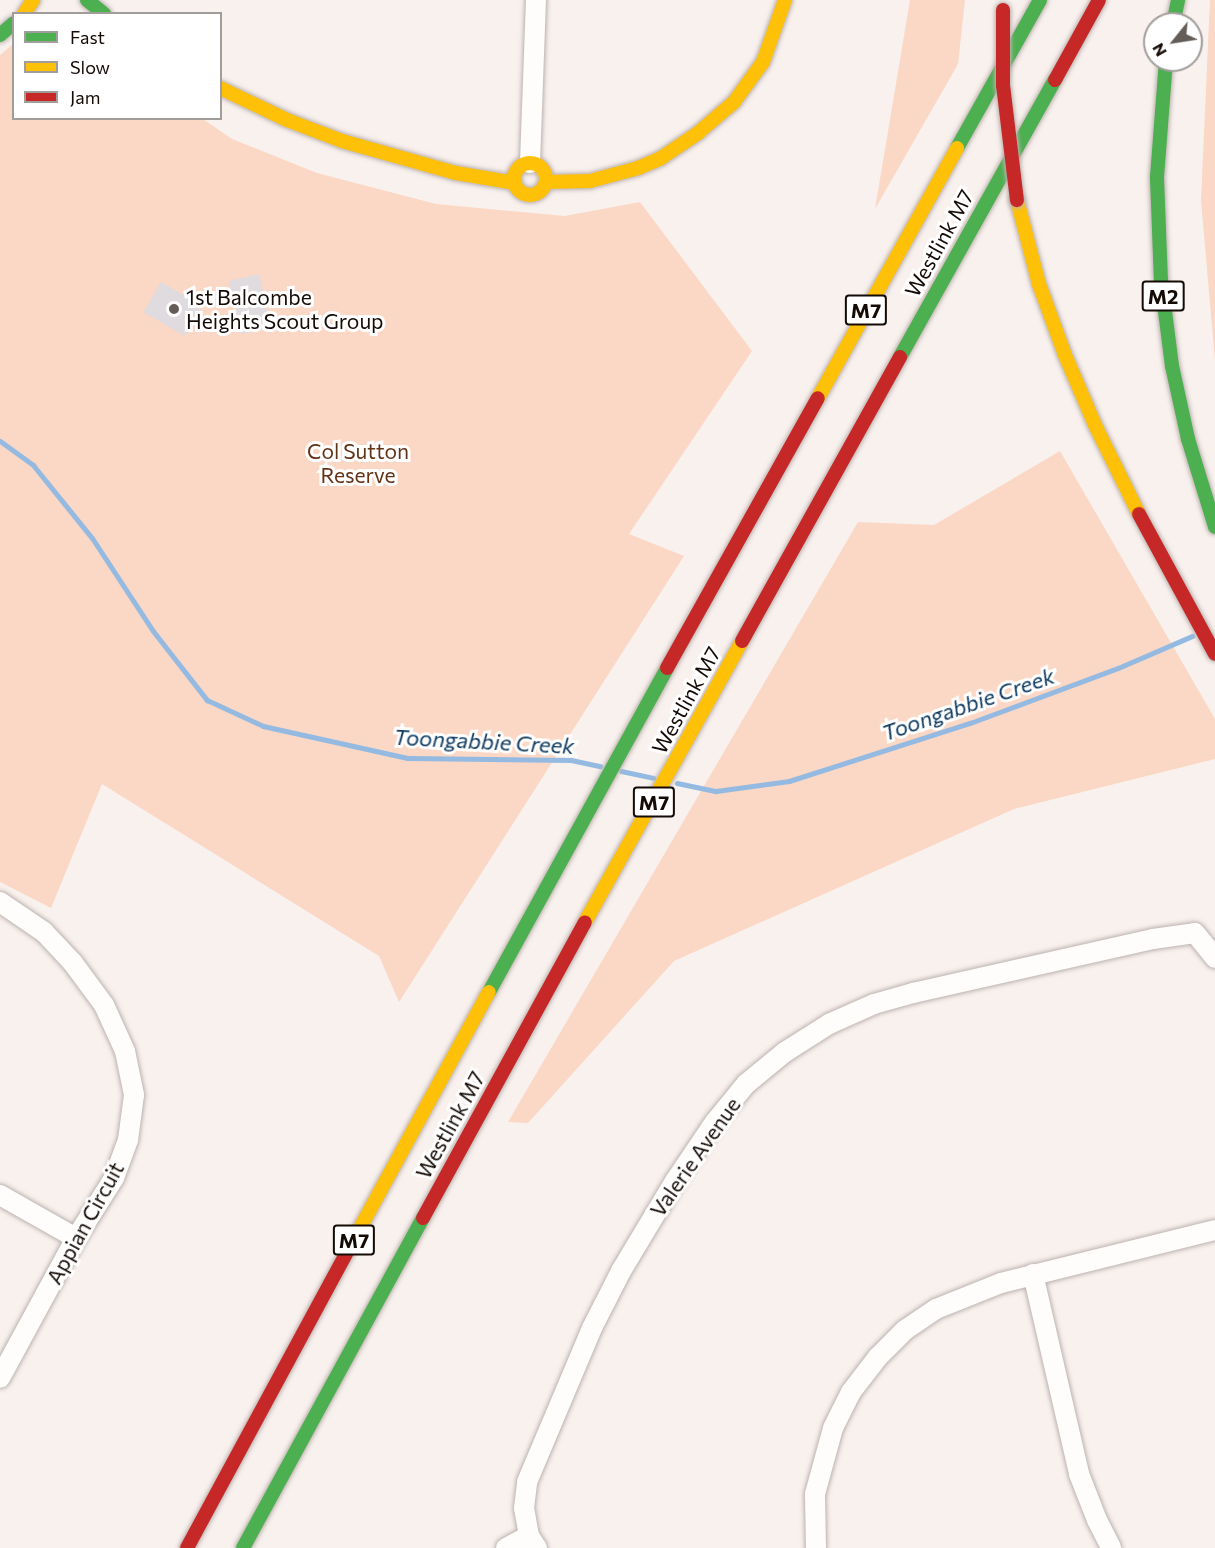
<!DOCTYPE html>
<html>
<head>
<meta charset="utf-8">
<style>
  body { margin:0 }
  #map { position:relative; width:1215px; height:1548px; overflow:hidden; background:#f9f1ee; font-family:Commissioner,sans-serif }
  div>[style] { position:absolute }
  .green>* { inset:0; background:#fbd7c5 }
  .stream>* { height:5px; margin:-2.5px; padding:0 2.5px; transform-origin:2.5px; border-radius:2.5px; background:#94bae1 }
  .building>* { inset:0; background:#dfdbde; transform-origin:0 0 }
  .roads { filter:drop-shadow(0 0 2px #bcb3af) drop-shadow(0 0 2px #bcb3af) }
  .street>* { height:20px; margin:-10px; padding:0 10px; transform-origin:10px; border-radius:10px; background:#fefdfc }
  .fast>* { height:14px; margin:-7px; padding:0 7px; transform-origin:7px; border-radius:7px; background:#4caf50 }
  .slow>* { height:14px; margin:-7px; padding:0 7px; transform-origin:7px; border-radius:7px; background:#ffc107 }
  .slow>.ring { margin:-7px; padding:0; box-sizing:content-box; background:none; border:14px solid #ffc107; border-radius:50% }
  .jam>* { height:14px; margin:-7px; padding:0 7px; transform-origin:7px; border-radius:7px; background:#c62828 }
  .bridges { filter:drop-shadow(0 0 2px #bcb3af) drop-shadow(0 0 2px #bcb3af) }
  .jam-bridge>* { height:14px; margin:-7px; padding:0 7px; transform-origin:7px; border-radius:7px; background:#c62828 }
  .dots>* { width:16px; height:16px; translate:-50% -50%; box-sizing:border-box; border:3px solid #fff; border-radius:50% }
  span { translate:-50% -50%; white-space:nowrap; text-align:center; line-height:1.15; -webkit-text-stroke:6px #fff; paint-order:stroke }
  .shield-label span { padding:2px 4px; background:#fff; border:2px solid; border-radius:4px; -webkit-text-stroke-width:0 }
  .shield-label { font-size:20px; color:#140b06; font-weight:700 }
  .street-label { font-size:21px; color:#140b06 }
  .poi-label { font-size:21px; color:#140b06 }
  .left { translate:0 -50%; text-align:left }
  .park-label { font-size:21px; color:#633316 }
  .water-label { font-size:22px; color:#0e3a60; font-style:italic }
  .legend { position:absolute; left:12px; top:12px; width:210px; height:108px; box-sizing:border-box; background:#fff; border:2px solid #a19d9b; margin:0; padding:8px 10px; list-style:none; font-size:18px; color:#140b06 }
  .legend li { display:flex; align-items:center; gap:12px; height:30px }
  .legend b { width:30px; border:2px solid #a19d9b }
  .north { position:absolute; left:1143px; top:12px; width:60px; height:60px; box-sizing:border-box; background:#fff; border:2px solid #a19d9b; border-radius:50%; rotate:240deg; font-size:16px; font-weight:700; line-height:24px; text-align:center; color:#140b06 }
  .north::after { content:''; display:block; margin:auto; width:21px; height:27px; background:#645c57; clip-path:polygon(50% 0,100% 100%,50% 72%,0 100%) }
</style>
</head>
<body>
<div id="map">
  <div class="green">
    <i style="clip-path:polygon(910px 0,965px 0,958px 64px,875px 209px)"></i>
    <i style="clip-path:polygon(1210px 0,1215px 0,1215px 361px,1201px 200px)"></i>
    <i style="clip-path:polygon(13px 44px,14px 118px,203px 119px,232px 139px,317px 173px,436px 204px,565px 216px,640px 202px,752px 351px,629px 534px,684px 556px,399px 1002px,379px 956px,102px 784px,51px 908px,0 882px,0 55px)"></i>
    <i style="clip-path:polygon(1060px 451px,1215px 719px,1215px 759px,1014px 809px,674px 961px,528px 1123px,508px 1122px,858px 522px,934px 525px)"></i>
  </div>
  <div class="stream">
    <i style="left:0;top:441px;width:41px;rotate:36deg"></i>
    <i style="left:33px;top:465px;width:94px;rotate:51.1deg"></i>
    <i style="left:92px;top:538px;width:111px;rotate:56.7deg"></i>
    <i style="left:153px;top:631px;width:88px;rotate:52deg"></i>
    <i style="left:207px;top:700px;width:62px;rotate:24.9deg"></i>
    <i style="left:263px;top:726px;width:148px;rotate:12.5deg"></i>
    <i style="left:407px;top:758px;width:164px;rotate:0.7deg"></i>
    <i style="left:571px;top:760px;width:30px;rotate:12deg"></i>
    <i style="left:621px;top:771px;width:33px;rotate:12deg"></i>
    <i style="left:677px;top:783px;width:40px;rotate:12deg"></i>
    <i style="left:716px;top:791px;width:74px;rotate:-7.8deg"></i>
    <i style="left:789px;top:781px;width:190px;rotate:-17.8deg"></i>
    <i style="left:970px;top:723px;width:158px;rotate:-20.4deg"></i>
    <i style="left:1118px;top:668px;width:81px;rotate:-23.4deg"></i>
  </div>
  <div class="building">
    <i style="left:259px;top:274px;width:55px;height:31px;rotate:77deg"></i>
    <i style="left:161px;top:282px;width:48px;height:35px;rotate:30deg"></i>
  </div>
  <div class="roads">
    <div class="street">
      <i style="left:530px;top:163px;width:163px;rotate:-87.9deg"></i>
      <i style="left:0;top:902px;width:53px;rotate:34.3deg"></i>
      <i style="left:44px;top:932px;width:42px;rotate:46.9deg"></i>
      <i style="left:73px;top:963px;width:52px;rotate:53.6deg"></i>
      <i style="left:104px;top:1005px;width:51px;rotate:65.5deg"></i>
      <i style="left:125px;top:1051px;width:45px;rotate:78.4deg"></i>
      <i style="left:134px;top:1095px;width:45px;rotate:97.6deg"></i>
      <i style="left:128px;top:1140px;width:40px;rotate:110.2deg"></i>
      <i style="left:114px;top:1178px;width:71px;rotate:122.3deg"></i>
      <i style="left:76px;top:1238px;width:159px;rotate:118.5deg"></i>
      <i style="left:0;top:1195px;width:87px;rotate:29.5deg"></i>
      <i style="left:1033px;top:1274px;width:205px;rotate:77deg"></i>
      <i style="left:1079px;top:1474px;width:49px;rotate:68.6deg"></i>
      <i style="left:1097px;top:1520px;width:31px;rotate:63deg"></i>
      <i style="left:506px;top:1548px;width:26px;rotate:-28deg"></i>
      <i style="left:537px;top:1548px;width:14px;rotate:-124deg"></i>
      <i style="left:529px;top:1536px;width:28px;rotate:-100deg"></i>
      <i style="left:524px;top:1508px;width:26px;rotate:-83deg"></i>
      <i style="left:527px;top:1482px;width:167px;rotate:-67.1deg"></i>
      <i style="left:592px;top:1328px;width:64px;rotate:-63deg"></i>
      <i style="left:621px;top:1271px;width:105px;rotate:-59deg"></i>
      <i style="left:675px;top:1181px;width:71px;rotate:-55.9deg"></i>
      <i style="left:715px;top:1122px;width:49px;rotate:-50.8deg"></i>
      <i style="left:746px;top:1084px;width:50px;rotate:-39.4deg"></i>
      <i style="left:785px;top:1052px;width:52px;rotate:-32.5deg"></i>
      <i style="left:829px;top:1024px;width:49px;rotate:-24deg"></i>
      <i style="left:874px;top:1004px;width:41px;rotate:-15.8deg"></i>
      <i style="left:913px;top:993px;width:246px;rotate:-12.7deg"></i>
      <i style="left:1153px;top:939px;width:42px;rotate:-8.1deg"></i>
      <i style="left:1195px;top:933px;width:32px;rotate:51deg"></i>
      <i style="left:816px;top:1548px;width:54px;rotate:-91.1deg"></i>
      <i style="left:815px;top:1494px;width:68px;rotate:-74.7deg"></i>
      <i style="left:833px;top:1428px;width:40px;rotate:-63.4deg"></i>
      <i style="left:851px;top:1392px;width:44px;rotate:-52.4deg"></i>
      <i style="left:878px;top:1357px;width:38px;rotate:-45deg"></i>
      <i style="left:905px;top:1330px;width:37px;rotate:-34deg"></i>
      <i style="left:936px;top:1309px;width:70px;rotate:-21.8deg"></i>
      <i style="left:1001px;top:1283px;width:220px;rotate:-13.9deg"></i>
    </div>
    <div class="fast">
      <i style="left:87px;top:0;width:22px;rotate:39deg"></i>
      <i style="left:1173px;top:24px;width:25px;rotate:-78deg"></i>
      <i style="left:0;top:35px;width:18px;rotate:-41deg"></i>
      <i style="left:1166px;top:60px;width:118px;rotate:94.4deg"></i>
      <i style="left:1157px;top:178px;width:102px;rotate:87.8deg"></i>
      <i style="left:1161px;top:280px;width:87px;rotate:82.7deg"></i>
      <i style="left:1172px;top:366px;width:75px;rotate:77.6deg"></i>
      <i style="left:1188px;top:439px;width:92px;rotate:72.9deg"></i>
      <i style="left:957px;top:148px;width:170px;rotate:-60.7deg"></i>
      <i style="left:900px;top:357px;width:317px;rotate:-60.8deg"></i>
      <i style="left:489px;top:992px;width:370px;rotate:-61.2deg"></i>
      <i style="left:243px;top:1548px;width:376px;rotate:-61.4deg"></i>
    </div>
    <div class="slow">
      <i style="left:24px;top:14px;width:17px;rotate:-57deg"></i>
      <i style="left:220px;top:88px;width:74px;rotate:25.5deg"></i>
      <i style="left:287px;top:120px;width:59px;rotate:20.9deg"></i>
      <i style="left:342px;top:141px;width:118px;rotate:15.7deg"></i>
      <i style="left:456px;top:173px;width:60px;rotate:9.6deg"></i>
      <i class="ring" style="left:514px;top:163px;width:18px;height:18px"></i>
      <i style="left:546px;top:182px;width:44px;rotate:-1.3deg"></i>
      <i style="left:590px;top:181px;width:50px;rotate:-15.2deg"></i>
      <i style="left:638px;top:168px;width:25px;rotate:-23deg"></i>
      <i style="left:661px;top:158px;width:45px;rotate:-34deg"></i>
      <i style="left:698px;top:133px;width:48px;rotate:-40.7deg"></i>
      <i style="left:734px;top:102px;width:49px;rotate:-54.1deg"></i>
      <i style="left:763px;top:62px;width:66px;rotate:-70.5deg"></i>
      <i style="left:1017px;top:200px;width:87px;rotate:75.3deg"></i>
      <i style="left:1039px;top:284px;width:76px;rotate:69.9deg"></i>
      <i style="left:1065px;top:355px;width:76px;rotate:66.8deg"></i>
      <i style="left:1095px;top:425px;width:99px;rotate:63.7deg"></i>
      <i style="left:818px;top:398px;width:286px;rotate:-60.9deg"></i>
      <i style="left:585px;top:922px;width:322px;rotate:-60.8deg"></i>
      <i style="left:347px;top:1252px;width:296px;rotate:-61.4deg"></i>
    </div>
    <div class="jam">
      <i style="left:1055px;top:80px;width:91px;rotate:-61.2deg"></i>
      <i style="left:1139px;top:514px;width:159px;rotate:61.5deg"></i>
      <i style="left:742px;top:641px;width:325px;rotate:-60.9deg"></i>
      <i style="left:667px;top:668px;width:309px;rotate:-60.8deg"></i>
      <i style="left:423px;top:1218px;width:337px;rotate:-61.3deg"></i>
      <i style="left:187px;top:1548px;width:336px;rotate:-61.6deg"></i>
    </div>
  </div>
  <div class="bridges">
    <div class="jam-bridge">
      <i style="left:1003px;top:10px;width:75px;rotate:90deg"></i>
      <i style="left:1003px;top:85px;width:116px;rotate:83.1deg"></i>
    </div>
  </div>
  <div class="dots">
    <i style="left:174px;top:309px;background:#645c57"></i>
  </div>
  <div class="shield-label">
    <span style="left:1163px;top:296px">M2</span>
    <span style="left:866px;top:310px">M7</span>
    <span style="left:654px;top:802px">M7</span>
    <span style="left:354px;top:1240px">M7</span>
  </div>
  <div class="street-label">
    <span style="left:939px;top:243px;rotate:-61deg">Westlink M7</span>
    <span style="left:686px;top:700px;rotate:-61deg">Westlink M7</span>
    <span style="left:450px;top:1125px;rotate:-61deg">Westlink M7</span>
    <span style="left:695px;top:1157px;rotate:-55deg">Valerie Avenue</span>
    <span style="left:85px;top:1223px;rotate:-61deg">Appian Circuit</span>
  </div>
  <div class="poi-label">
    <span class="left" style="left:186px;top:309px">1st Balcombe<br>Heights Scout Group</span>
  </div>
  <div class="park-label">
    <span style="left:358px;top:463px">Col Sutton<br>Reserve</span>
  </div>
  <div class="water-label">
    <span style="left:968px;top:704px;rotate:-19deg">Toongabbie Creek</span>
    <span style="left:484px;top:741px;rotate:3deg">Toongabbie Creek</span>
  </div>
  <ul class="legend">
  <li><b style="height:8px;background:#4caf50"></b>Fast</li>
  <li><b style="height:8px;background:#ffc107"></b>Slow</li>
  <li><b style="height:8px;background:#c62828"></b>Jam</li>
  </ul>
  <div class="north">N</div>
</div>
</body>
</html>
